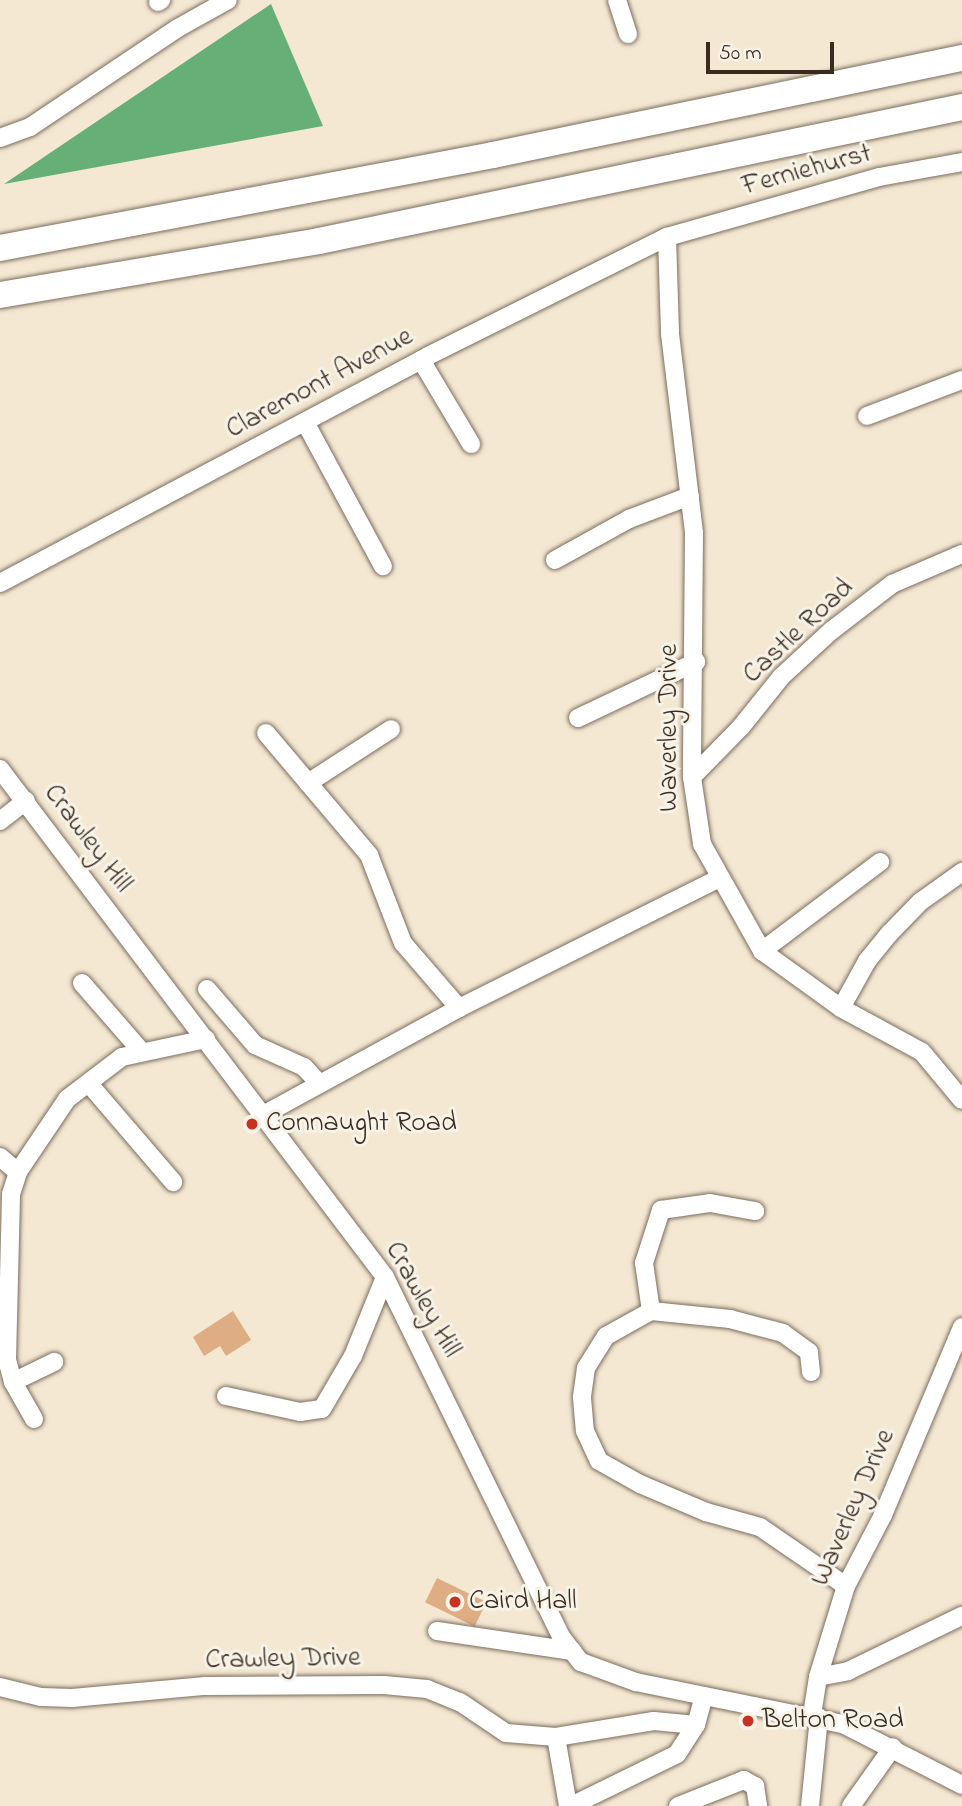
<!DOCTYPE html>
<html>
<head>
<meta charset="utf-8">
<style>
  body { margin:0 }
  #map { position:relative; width:962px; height:1806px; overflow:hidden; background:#f4e8d3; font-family:"Indie Flower",sans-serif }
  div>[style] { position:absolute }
  .forest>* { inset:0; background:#66af76 }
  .building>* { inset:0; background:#dead83; transform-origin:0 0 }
  .roads { filter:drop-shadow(0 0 2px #7c6c5d) drop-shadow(0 0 2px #7c6c5d) }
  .minor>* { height:18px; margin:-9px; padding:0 9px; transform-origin:9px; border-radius:9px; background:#fff }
  .highway>* { height:26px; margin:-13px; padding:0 13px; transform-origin:13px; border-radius:13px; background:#fff }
  .dots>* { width:19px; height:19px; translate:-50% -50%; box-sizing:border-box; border:4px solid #f7f3e8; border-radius:50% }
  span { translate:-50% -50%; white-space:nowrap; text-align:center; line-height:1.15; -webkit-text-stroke:6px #f7f3e8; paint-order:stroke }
  .street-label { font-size:28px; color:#3b2a1e }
  .poi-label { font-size:28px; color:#3b2a1e }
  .left { translate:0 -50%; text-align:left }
  .scale { position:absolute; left:706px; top:42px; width:128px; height:32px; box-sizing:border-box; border:4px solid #3b2a1e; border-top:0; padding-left:9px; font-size:21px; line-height:24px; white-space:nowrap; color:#3b2a1e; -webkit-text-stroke:5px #f7f3e8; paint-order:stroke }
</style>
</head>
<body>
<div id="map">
  <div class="forest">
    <i style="clip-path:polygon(271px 4px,323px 126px,4px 184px)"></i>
  </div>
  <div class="building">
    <i style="clip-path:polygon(233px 1311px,251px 1340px,226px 1356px,220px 1346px,204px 1356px,193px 1337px)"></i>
    <i style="left:437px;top:1578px;width:55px;height:27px;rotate:26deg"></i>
  </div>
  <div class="roads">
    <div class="minor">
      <i style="left:617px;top:0;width:36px;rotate:72deg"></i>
      <i style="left:158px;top:2px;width:4px;rotate:-34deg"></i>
      <i style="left:0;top:138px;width:32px;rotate:-20deg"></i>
      <i style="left:30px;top:127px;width:178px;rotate:-33.8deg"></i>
      <i style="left:178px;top:28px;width:57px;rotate:-29.2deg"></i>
      <i style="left:667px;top:237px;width:97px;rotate:88.2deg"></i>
      <i style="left:670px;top:334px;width:200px;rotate:83.1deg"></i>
      <i style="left:694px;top:533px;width:244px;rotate:90.5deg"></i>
      <i style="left:692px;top:777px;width:68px;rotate:81.5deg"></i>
      <i style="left:702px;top:844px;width:123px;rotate:60.7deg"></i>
      <i style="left:762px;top:951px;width:97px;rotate:35.8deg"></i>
      <i style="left:841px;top:1008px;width:92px;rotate:28.5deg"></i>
      <i style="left:922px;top:1052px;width:62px;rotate:50.2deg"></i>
      <i style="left:421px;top:360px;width:98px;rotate:59.2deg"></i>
      <i style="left:867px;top:416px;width:102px;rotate:-20.8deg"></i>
      <i style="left:305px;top:422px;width:164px;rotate:61.6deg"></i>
      <i style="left:555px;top:560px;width:85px;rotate:-29deg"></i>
      <i style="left:629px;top:519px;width:65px;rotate:-20.7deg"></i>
      <i style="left:0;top:583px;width:484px;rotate:-27.9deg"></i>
      <i style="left:428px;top:356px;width:267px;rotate:-26.5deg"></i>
      <i style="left:667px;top:237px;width:220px;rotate:-15.8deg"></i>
      <i style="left:879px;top:177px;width:84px;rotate:-10.2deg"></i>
      <i style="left:578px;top:718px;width:131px;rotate:-25.4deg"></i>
      <i style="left:266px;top:733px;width:160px;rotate:49.8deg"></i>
      <i style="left:369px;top:855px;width:94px;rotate:68.9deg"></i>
      <i style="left:403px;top:943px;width:86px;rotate:49.3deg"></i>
      <i style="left:0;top:769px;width:637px;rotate:52.84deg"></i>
      <i style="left:385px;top:1277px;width:402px;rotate:63.9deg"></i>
      <i style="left:562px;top:1638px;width:31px;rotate:52deg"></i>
      <i style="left:581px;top:1662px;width:59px;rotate:20deg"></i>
      <i style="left:636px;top:1682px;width:211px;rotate:11.5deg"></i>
      <i style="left:843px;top:1724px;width:134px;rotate:27.1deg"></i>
      <i style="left:692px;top:777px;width:70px;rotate:-45.6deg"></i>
      <i style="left:741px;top:727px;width:64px;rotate:-51.3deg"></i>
      <i style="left:781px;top:677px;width:68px;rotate:-42.6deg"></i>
      <i style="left:831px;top:631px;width:77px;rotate:-37.6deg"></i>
      <i style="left:892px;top:584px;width:76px;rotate:-23.2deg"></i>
      <i style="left:308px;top:783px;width:99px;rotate:-33deg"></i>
      <i style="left:0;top:821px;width:33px;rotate:-38deg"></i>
      <i style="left:762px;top:951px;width:148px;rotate:-37deg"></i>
      <i style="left:82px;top:983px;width:91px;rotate:49deg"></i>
      <i style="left:207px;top:989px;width:74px;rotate:49.4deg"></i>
      <i style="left:255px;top:1045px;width:54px;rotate:24.2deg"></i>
      <i style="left:304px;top:1067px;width:23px;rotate:47deg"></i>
      <i style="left:841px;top:1008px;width:54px;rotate:-61deg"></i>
      <i style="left:867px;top:961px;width:35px;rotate:-51deg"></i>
      <i style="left:889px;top:934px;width:45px;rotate:-45.9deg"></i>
      <i style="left:920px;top:902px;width:52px;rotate:-35.5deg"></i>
      <i style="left:90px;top:1085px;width:128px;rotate:49.4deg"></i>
      <i style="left:263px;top:1115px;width:223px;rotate:-28.6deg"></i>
      <i style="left:459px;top:1008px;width:289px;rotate:-26.5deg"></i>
      <i style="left:0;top:1157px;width:23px;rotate:40deg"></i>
      <i style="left:651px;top:1311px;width:49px;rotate:-98.3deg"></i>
      <i style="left:644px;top:1263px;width:56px;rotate:-72.2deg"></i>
      <i style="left:661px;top:1210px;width:49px;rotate:-8.1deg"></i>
      <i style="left:710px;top:1203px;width:46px;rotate:10.1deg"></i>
      <i style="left:811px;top:1372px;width:20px;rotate:-96deg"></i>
      <i style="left:809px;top:1352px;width:32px;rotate:-144deg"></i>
      <i style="left:783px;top:1333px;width:55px;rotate:-165.2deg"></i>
      <i style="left:730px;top:1319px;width:79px;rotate:-174.2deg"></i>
      <i style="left:651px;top:1311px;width:51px;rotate:150.9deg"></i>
      <i style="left:606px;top:1336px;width:38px;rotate:122deg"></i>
      <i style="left:586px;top:1368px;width:30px;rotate:98deg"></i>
      <i style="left:582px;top:1398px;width:33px;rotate:85deg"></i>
      <i style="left:585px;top:1431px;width:33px;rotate:65deg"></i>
      <i style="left:599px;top:1461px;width:47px;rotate:29.3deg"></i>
      <i style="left:640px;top:1484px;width:72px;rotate:23deg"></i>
      <i style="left:706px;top:1512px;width:56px;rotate:15.5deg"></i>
      <i style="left:760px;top:1527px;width:104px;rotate:34.5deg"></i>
      <i style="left:13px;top:1382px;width:46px;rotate:-26deg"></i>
      <i style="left:226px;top:1396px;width:76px;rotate:12.2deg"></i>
      <i style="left:300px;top:1412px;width:22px;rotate:-8deg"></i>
      <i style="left:322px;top:1409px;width:61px;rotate:-59.7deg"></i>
      <i style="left:353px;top:1356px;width:85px;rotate:-67.9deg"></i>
      <i style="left:34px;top:1419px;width:43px;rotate:-119.6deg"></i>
      <i style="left:13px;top:1382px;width:23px;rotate:-105deg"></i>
      <i style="left:7px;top:1360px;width:166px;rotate:-88.6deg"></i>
      <i style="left:11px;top:1194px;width:23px;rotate:-72deg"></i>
      <i style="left:18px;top:1172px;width:88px;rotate:-56.1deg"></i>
      <i style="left:67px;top:1099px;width:69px;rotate:-37.4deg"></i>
      <i style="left:122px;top:1057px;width:86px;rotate:-12.1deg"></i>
      <i style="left:437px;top:1631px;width:137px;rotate:8.4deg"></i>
      <i style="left:818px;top:1677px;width:31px;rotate:-11deg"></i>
      <i style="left:848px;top:1671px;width:127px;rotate:-25.8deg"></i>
      <i style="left:0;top:1687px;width:42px;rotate:13.7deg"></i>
      <i style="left:41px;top:1697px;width:31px;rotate:2deg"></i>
      <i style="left:72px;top:1698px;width:134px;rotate:-5.2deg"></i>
      <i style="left:205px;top:1686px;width:179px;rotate:-0.3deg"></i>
      <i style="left:384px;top:1685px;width:43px;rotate:5.3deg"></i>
      <i style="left:427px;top:1689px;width:35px;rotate:22deg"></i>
      <i style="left:460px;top:1702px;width:55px;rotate:34deg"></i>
      <i style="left:506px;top:1733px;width:50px;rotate:4.6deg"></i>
      <i style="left:556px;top:1737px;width:99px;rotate:-9.3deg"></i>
      <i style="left:654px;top:1721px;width:42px;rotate:5.4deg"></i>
      <i style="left:812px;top:1715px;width:38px;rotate:-81deg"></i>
      <i style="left:818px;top:1677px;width:95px;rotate:-72.9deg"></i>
      <i style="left:846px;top:1586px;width:80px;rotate:-62.5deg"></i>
      <i style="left:883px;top:1515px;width:204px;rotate:-67.2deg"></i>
      <i style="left:556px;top:1737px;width:70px;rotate:80.1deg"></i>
      <i style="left:571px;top:1806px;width:118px;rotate:-26.1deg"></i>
      <i style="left:677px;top:1754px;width:35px;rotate:-57deg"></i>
      <i style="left:696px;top:1725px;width:30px;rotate:-75deg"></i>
      <i style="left:678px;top:1806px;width:71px;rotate:-21.5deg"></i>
      <i style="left:744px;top:1780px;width:13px;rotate:29deg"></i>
      <i style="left:755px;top:1786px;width:20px;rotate:81deg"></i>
      <i style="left:810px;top:1806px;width:89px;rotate:-84.2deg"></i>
      <i style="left:851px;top:1806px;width:72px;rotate:-54.6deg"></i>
    </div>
    <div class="highway">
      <i style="left:0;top:248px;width:502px;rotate:-10.68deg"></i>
      <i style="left:493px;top:155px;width:479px;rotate:-11.7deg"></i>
      <i style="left:0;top:295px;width:324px;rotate:-9.6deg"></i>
      <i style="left:319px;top:241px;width:657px;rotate:-11.77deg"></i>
    </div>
  </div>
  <div class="dots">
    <i style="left:252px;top:1124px;background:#c8321e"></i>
    <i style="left:455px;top:1602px;background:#c8321e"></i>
    <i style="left:748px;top:1721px;background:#c8321e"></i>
  </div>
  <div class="street-label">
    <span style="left:807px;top:171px;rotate:-15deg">Ferniehurst</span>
    <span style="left:320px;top:384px;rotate:-28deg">Claremont Avenue</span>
    <span style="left:799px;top:632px;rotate:-43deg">Castle Road</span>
    <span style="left:670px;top:728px;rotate:-90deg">Waverley Drive</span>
    <span style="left:87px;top:839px;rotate:53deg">Crawley Hill</span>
    <span style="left:422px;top:1300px;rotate:61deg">Crawley Hill</span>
    <span style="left:854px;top:1508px;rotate:-66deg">Waverley Drive</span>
    <span style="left:283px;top:1660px;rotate:-1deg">Crawley Drive</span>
  </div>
  <div class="poi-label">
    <span class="left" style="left:266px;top:1124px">Connaught Road</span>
    <span class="left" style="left:469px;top:1602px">Caird Hall</span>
    <span class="left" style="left:762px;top:1721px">Belton Road</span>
  </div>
  <div class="scale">50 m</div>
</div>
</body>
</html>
